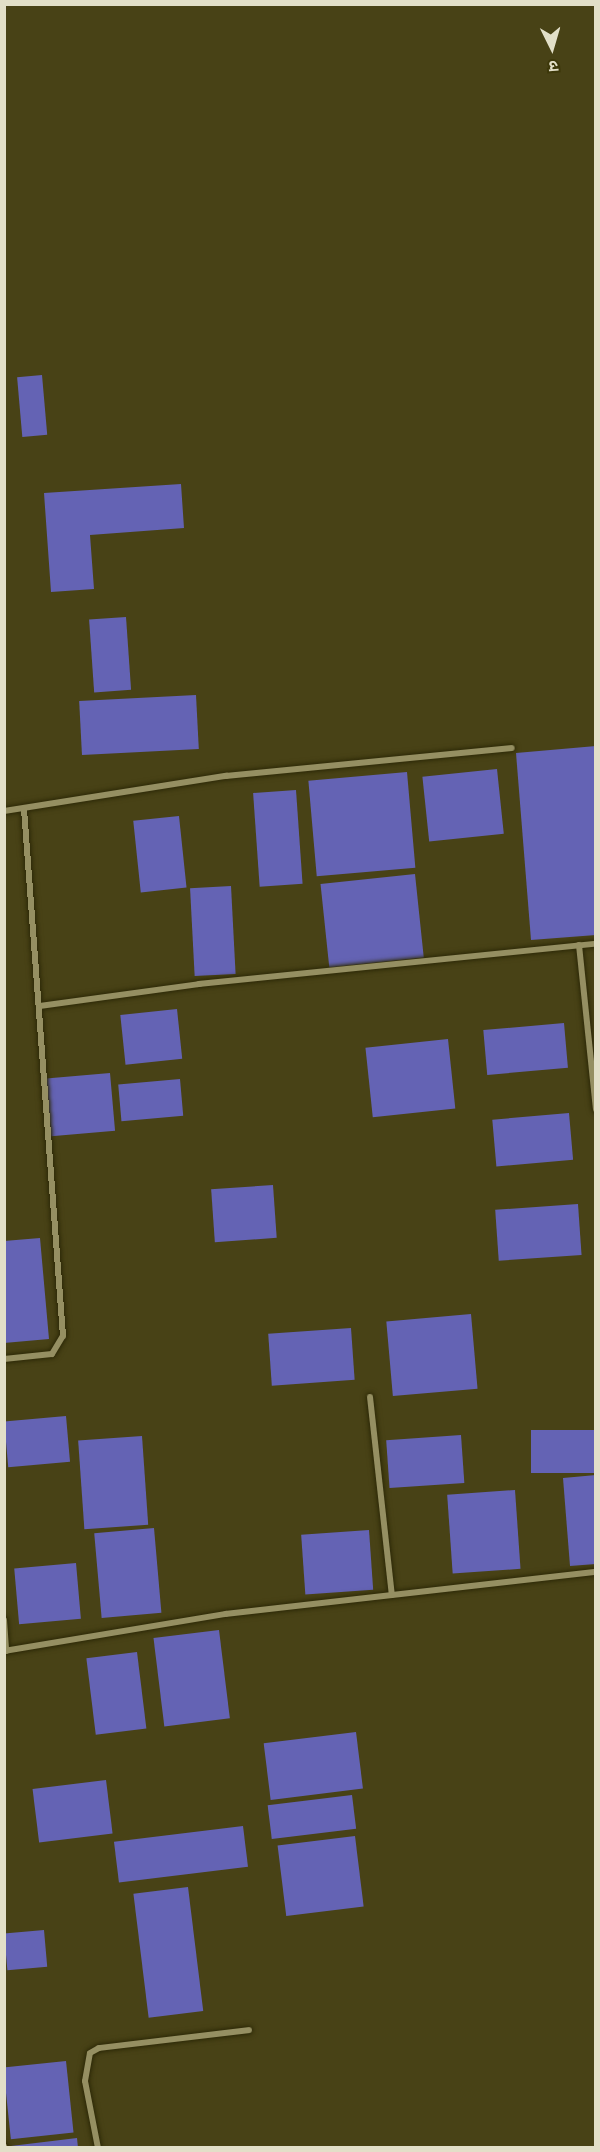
<!DOCTYPE html>
<html>
<head>
<meta charset="utf-8">
<style>
  body { margin:0 }
  #map { position:relative; width:600px; height:2152px; overflow:hidden; background:#484216; font-family:Cabin,"Noto Sans Devanagari",sans-serif }
  div>[style] { position:absolute }
  .building>* { inset:0; background:#6463b4; transform-origin:0 0 }
  .roads { filter:drop-shadow(0 0 2px #2d2907) drop-shadow(0 0 2px #2d2907) }
  .street>* { height:6px; margin:-3px; padding:0 3px; transform-origin:3px; border-radius:3px; background:#958f62 }
  span { translate:-50% -50%; white-space:nowrap; text-align:center; line-height:1.15; -webkit-text-stroke:5px #3d380a; paint-order:stroke }
  .frame { position:absolute; inset:0; border:6px solid #e2dfc8; pointer-events:none }
  .north { position:absolute; left:522px; top:18px; width:60px; height:60px; -webkit-text-stroke:4px #3d380a; paint-order:stroke; rotate:175deg; font-size:16px; font-weight:700; line-height:24px; text-align:center; color:#e2dfc8 }
  .north::after { content:''; display:block; margin:auto; width:21px; height:27px; background:#e2dfc8; clip-path:polygon(50% 0,100% 100%,50% 72%,0 100%) }
</style>
</head>
<body>
<div id="map">
  <div class="building">
    <i style="left:42px;top:375px;width:60px;height:25px;rotate:85deg"></i>
    <i style="clip-path:polygon(181px 484px,184px 528px,90px 535px,94px 589px,51px 592px,44px 493px)"></i>
    <i style="left:126px;top:617px;width:73px;height:37px;rotate:86deg"></i>
    <i style="left:196px;top:695px;width:54px;height:117px;rotate:87deg"></i>
    <i style="clip-path:polygon(596px 746px,596px 935px,531px 940px,516px 753px)"></i>
    <i style="left:497px;top:769px;width:65px;height:75px;rotate:84deg"></i>
    <i style="left:407px;top:772px;width:96px;height:99px;rotate:85deg"></i>
    <i style="left:296px;top:790px;width:94px;height:43px;rotate:86deg"></i>
    <i style="left:179px;top:816px;width:72px;height:46px;rotate:84deg"></i>
    <i style="left:415px;top:874px;width:84px;height:95px;rotate:84deg"></i>
    <i style="left:231px;top:886px;width:88px;height:41px;rotate:87deg"></i>
    <i style="left:177px;top:1009px;width:50px;height:57px;rotate:84deg"></i>
    <i style="left:564px;top:1023px;width:45px;height:81px;rotate:85deg"></i>
    <i style="left:448px;top:1039px;width:70px;height:83px;rotate:84deg"></i>
    <i style="left:110px;top:1073px;width:58px;height:64px;rotate:85deg"></i>
    <i style="left:180px;top:1079px;width:37px;height:62px;rotate:85deg"></i>
    <i style="left:569px;top:1113px;width:47px;height:77px;rotate:85deg"></i>
    <i style="left:273px;top:1185px;width:53px;height:62px;rotate:86deg"></i>
    <i style="left:578px;top:1204px;width:51px;height:83px;rotate:86deg"></i>
    <i style="clip-path:polygon(40px 1238px,49px 1339px,4px 1343px,4px 1241px)"></i>
    <i style="left:471px;top:1314px;width:75px;height:85px;rotate:85deg"></i>
    <i style="left:351px;top:1328px;width:52px;height:83px;rotate:86deg"></i>
    <i style="left:66px;top:1416px;width:46px;height:62px;rotate:85deg"></i>
    <i style="left:596px;top:1430px;width:43px;height:65px;rotate:90deg"></i>
    <i style="left:461px;top:1435px;width:48px;height:75px;rotate:86deg"></i>
    <i style="left:142px;top:1436px;width:89px;height:64px;rotate:86deg"></i>
    <i style="clip-path:polygon(596px 1475px,596px 1564px,570px 1566px,563px 1478px)"></i>
    <i style="left:515px;top:1490px;width:79px;height:68px;rotate:86deg"></i>
    <i style="left:154px;top:1528px;width:85px;height:60px;rotate:85deg"></i>
    <i style="left:369px;top:1530px;width:60px;height:68px;rotate:86deg"></i>
    <i style="left:76px;top:1563px;width:56px;height:62px;rotate:85deg"></i>
    <i style="left:219px;top:1630px;width:89px;height:66px;rotate:83deg"></i>
    <i style="left:137px;top:1652px;width:77px;height:51px;rotate:83deg"></i>
    <i style="left:356px;top:1732px;width:57px;height:93px;rotate:83deg"></i>
    <i style="left:106px;top:1780px;width:54px;height:74px;rotate:83deg"></i>
    <i style="left:352px;top:1795px;width:34px;height:85px;rotate:83deg"></i>
    <i style="left:243px;top:1826px;width:41px;height:130px;rotate:83deg"></i>
    <i style="left:355px;top:1836px;width:71px;height:78px;rotate:83deg"></i>
    <i style="left:188px;top:1887px;width:125px;height:55px;rotate:83deg"></i>
    <i style="left:44px;top:1930px;width:37px;height:40px;rotate:85deg"></i>
    <i style="left:66px;top:2061px;width:72px;height:63px;rotate:84deg"></i>
    <i style="clip-path:polygon(77px 2138px,78px 2148px,11px 2148px,11px 2146px)"></i>
  </div>
  <div class="roads">
    <div class="street">
      <i style="left:4px;top:811px;width:225px;rotate:-9deg"></i>
      <i style="left:226px;top:776px;width:287px;rotate:-5.6deg"></i>
      <i style="left:579px;top:945px;width:165px;rotate:84.1deg"></i>
      <i style="left:39px;top:1006px;width:162px;rotate:-7.8deg"></i>
      <i style="left:199px;top:984px;width:399px;rotate:-5.8deg"></i>
      <i style="left:4px;top:1359px;width:48px;rotate:-5.9deg"></i>
      <i style="left:52px;top:1354px;width:21px;rotate:-59deg"></i>
      <i style="left:63px;top:1336px;width:528px;rotate:-94.23deg"></i>
      <i style="left:370px;top:1397px;width:199px;rotate:83.7deg"></i>
      <i style="left:4px;top:1620px;width:31px;rotate:86deg"></i>
      <i style="left:4px;top:1651px;width:225px;rotate:-9.5deg"></i>
      <i style="left:226px;top:1614px;width:372px;rotate:-6.5deg"></i>
      <i style="left:4px;top:2146px;width:2px;rotate:63deg"></i>
      <i style="left:98px;top:2148px;width:68px;rotate:-101deg"></i>
      <i style="left:85px;top:2081px;width:28px;rotate:-80deg"></i>
      <i style="left:90px;top:2053px;width:10px;rotate:-29deg"></i>
      <i style="left:99px;top:2048px;width:151px;rotate:-6.8deg"></i>
    </div>
  </div>
  <div class="frame"></div>
  <div class="north">उ</div>
</div>
</body>
</html>
